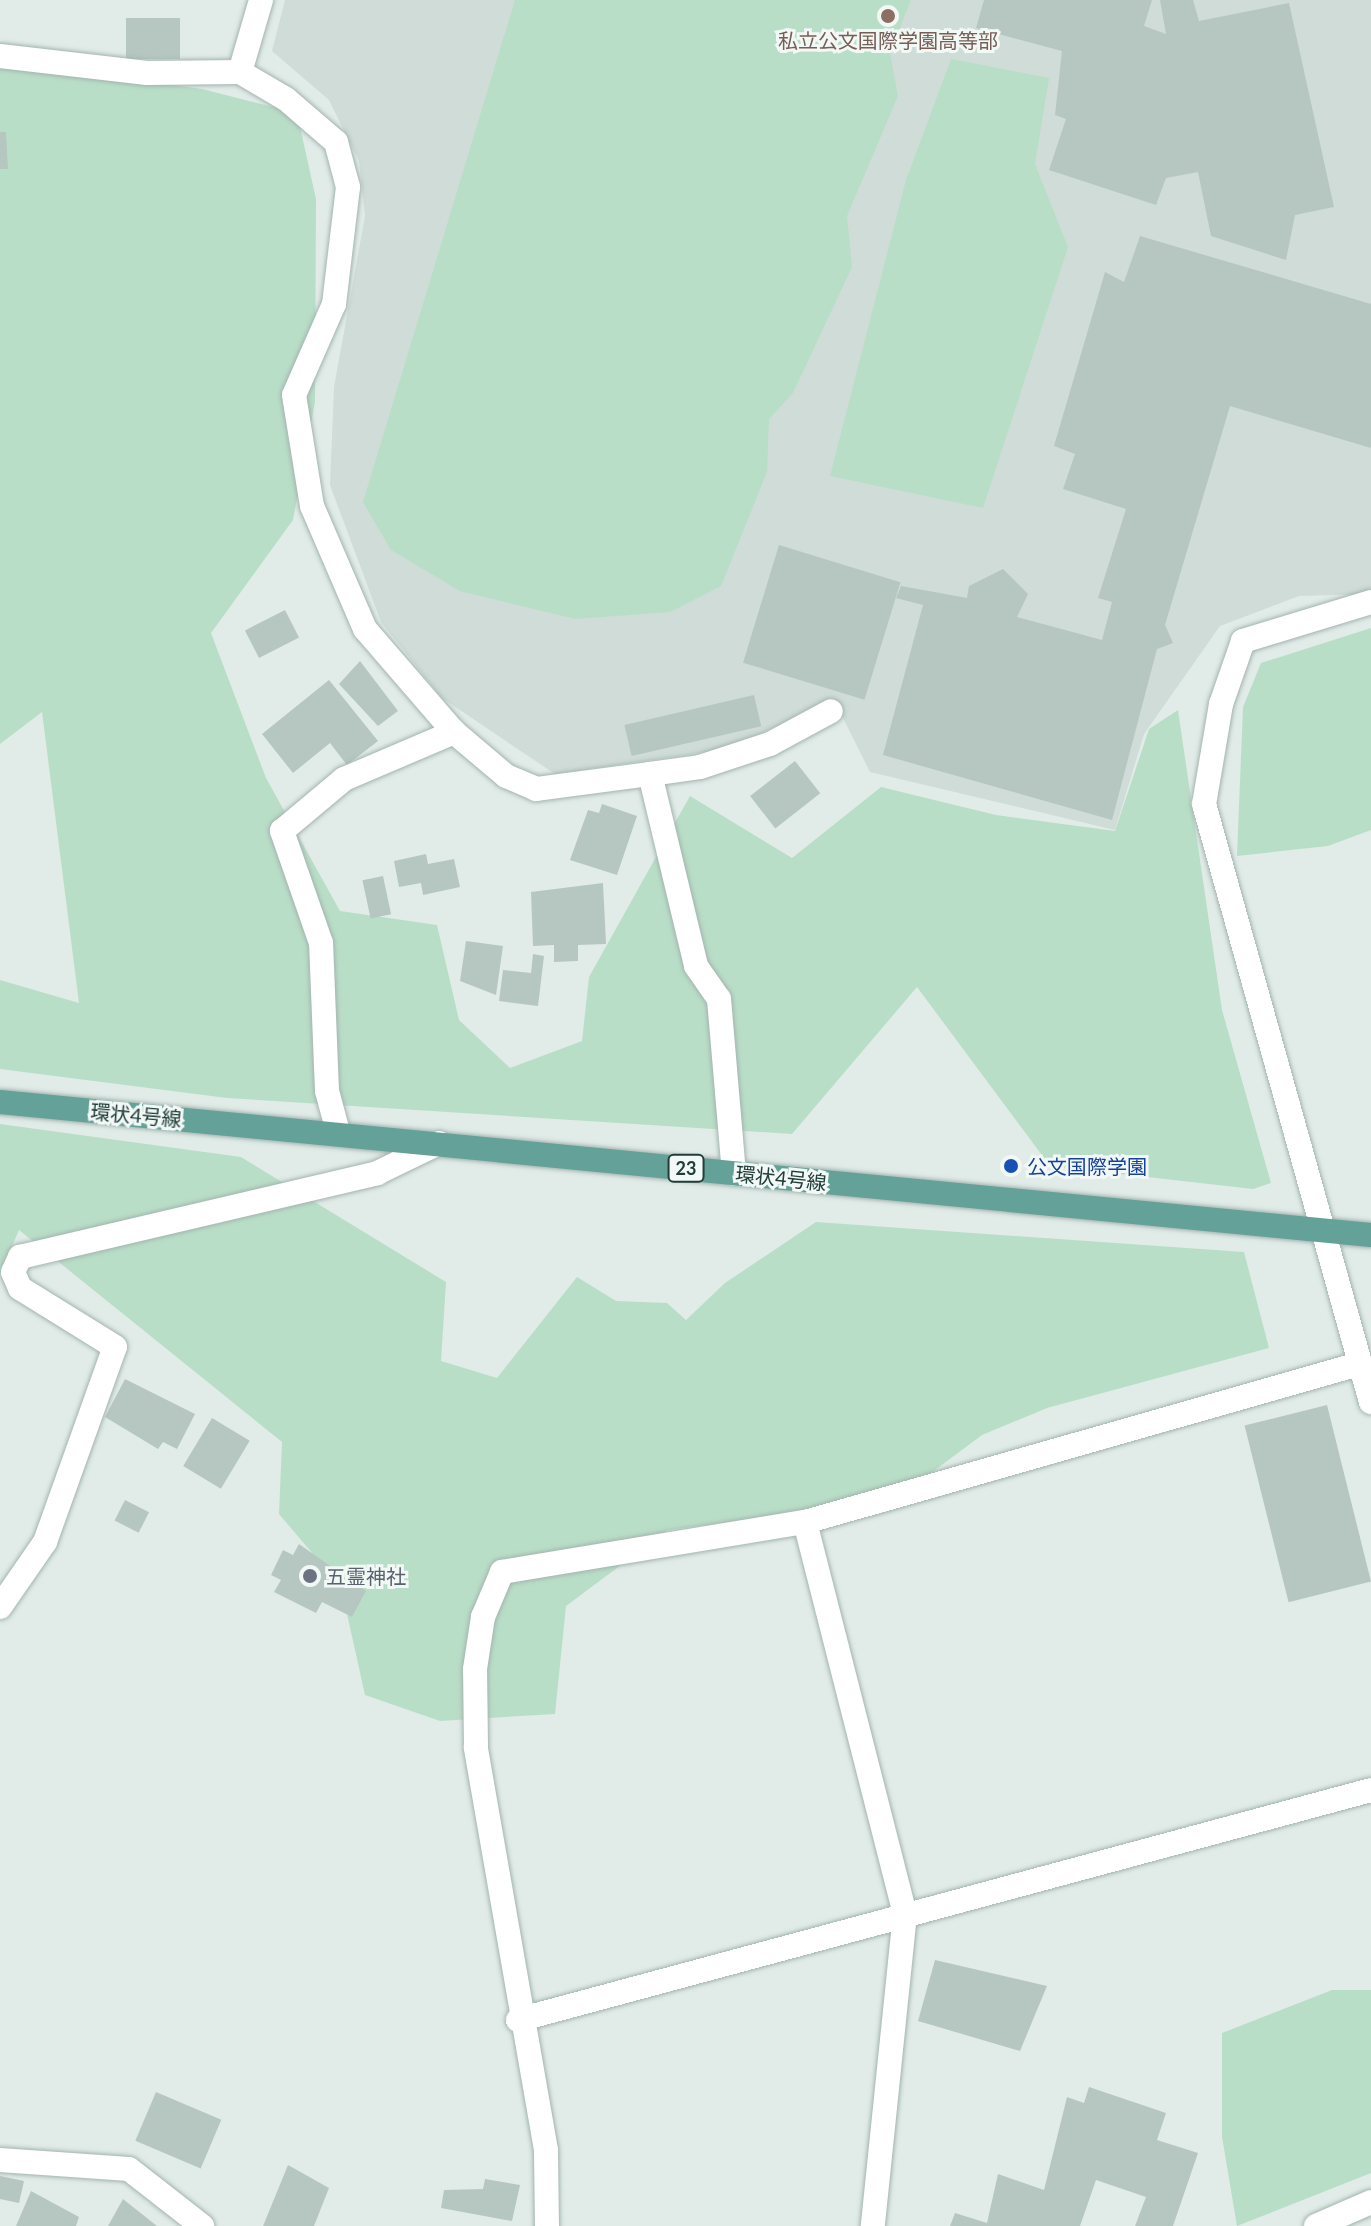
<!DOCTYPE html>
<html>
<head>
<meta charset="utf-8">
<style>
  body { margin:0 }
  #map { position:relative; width:1371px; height:2226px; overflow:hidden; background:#e1ece8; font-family:Lato,"Noto Sans JP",sans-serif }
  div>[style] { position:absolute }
  .built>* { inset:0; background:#cfdcd7 }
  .green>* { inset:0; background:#b9dec7 }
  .building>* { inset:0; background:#b6c7c1; transform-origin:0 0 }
  .roads { filter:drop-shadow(0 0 2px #a4b4b0) drop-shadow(0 0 2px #a4b4b0) }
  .minor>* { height:24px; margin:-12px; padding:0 12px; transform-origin:12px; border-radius:12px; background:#fff }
  .major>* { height:24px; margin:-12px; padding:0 12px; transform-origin:12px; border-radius:12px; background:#64a299 }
  .dots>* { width:22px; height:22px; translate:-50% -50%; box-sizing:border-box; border:4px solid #f1f8f6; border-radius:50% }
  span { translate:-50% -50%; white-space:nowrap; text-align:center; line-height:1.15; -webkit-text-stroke:6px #f1f8f6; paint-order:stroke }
  .shield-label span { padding:2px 6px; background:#f1f8f6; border:2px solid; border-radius:6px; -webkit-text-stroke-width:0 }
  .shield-label { font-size:18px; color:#213d38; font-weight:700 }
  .education-label { font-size:20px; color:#785e54 }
  .street-label { font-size:20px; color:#213d38 }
  .transit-label { font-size:20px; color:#164399 }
  .left { translate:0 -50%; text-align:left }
  .worship-label { font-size:20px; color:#5b616d }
</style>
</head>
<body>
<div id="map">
  <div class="built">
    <i style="clip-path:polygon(285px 0,1371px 0,1371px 594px,1299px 596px,1220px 626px,1144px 734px,1115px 830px,870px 772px,834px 700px,726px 749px,555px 774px,442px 698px,381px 622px,330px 485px,334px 387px,365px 216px,359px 161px,329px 100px,272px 51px)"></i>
  </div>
  <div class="green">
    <i style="clip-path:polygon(515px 0,911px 0,890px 53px,898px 96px,847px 216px,852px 267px,793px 393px,769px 419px,767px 472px,721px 586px,670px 612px,575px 619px,460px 591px,391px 550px,363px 502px)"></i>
    <i style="clip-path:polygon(951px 59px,1049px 78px,1035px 164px,1068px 247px,983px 508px,830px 476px,906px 180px)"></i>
    <i style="clip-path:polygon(0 61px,202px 89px,297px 113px,316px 199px,315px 402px,293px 520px,211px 633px,266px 778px,340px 911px,437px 925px,459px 1020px,510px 1068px,582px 1041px,589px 977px,690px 796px,792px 858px,881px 787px,996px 815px,1115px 831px,1149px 729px,1178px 710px,1222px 1010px,1271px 1183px,1253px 1189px,1050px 1166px,917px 987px,792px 1134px,227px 1098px,0 1069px,0 980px,79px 1003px,42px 712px,0 744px)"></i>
    <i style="clip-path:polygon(1371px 628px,1371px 830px,1328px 846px,1237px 856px,1243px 707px,1261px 663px)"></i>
    <i style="clip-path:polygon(0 1124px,241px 1157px,446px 1282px,441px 1361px,497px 1378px,577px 1277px,616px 1301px,667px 1303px,686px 1320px,725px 1283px,816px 1222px,1244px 1252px,1269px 1348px,1047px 1408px,982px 1435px,895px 1500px,668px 1530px,566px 1606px,555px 1714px,440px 1721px,365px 1695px,341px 1587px,279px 1514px,282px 1442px,19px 1230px,0 1274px)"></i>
    <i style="clip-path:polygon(1332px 1990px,1371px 1990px,1371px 2173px,1237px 2226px,1222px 2137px,1222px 2033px)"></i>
  </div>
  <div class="building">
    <i style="clip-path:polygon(984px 0,1152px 0,1144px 26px,1166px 34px,1160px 0,1193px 0,1199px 21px,1289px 3px,1334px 207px,1295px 215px,1286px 260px,1211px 236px,1198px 172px,1166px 178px,1156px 205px,1049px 170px,1066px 119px,1055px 115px,1062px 51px,976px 28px)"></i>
    <i style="left:126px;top:18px;width:54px;height:41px"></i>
    <i style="clip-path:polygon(0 132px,6px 132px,8px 169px,0 169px)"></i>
    <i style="clip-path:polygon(1140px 236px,1371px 304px,1371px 448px,1230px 406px,1165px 625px,1173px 643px,1157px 649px,1112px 820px,883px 755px,923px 605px,896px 598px,901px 586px,967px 598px,969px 586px,1003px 569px,1028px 594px,1017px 617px,1102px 640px,1112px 602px,1098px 598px,1126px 509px,1063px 489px,1075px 454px,1054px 446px,1105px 272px,1124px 282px)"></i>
    <i style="left:779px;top:545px;width:127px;height:123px;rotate:17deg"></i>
    <i style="left:285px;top:610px;width:31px;height:45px;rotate:63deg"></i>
    <i style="clip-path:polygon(360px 661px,398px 711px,378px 726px,339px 684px)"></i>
    <i style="clip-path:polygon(329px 680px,378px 741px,347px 765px,330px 743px,293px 773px,262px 734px)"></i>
    <i style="left:754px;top:695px;width:32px;height:133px;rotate:77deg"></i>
    <i style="left:795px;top:761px;width:41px;height:57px;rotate:52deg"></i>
    <i style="clip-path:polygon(602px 804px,637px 816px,617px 875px,570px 860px,588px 810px,599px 813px)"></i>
    <i style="clip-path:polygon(426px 854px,428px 864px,454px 859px,460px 887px,423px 895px,421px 883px,399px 887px,394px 861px)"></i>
    <i style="left:383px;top:876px;width:39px;height:21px;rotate:78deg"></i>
    <i style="clip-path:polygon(603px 883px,606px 944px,578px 945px,578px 961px,554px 962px,554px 945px,533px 946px,531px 892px)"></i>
    <i style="clip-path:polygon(466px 941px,503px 946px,496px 995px,460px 981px)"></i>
    <i style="clip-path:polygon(533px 954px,544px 956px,538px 1006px,499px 1001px,503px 970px,531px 973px)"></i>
    <i style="clip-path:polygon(125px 1379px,195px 1414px,177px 1449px,163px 1442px,158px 1449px,105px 1417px)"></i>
    <i style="left:1327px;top:1405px;width:182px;height:85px;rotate:76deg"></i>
    <i style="left:212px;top:1418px;width:44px;height:56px;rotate:31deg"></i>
    <i style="left:125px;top:1500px;width:27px;height:23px;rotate:27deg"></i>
    <i style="clip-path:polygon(299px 1544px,366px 1591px,352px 1617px,322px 1602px,316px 1613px,274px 1592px,281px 1580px,271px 1575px,283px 1550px,293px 1555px)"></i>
    <i style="clip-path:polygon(935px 1960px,1047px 1986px,1020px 2051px,918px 2021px)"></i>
    <i style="clip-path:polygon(1089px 2087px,1166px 2113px,1157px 2140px,1198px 2153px,1173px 2226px,1135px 2226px,1146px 2197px,1096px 2180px,1080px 2226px,950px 2226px,955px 2213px,987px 2223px,998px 2174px,1044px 2190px,1067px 2097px,1084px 2103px)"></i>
    <i style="left:156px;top:2092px;width:71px;height:53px;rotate:23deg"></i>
    <i style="clip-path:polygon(288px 2165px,329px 2188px,314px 2226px,263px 2226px)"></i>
    <i style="clip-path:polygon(0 2176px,24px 2181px,19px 2203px,0 2199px)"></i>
    <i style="clip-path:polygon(485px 2179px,520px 2185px,512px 2221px,441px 2208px,444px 2190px,483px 2189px)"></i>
    <i style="clip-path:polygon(31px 2191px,79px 2217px,76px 2226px,16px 2226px)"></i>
    <i style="clip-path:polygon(123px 2199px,157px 2226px,108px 2226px)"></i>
  </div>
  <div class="roads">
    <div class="minor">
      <i style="left:0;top:56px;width:148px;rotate:6.6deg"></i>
      <i style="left:147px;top:73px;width:93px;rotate:-0.6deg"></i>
      <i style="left:240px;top:72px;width:53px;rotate:30.4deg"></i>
      <i style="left:286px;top:99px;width:66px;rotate:40.7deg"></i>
      <i style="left:336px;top:142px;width:47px;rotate:75.1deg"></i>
      <i style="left:348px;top:187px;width:118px;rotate:96.8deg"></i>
      <i style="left:334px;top:304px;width:99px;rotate:113.7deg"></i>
      <i style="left:294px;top:395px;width:112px;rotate:80.8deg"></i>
      <i style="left:312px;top:506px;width:134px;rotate:66.7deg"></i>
      <i style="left:365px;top:629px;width:136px;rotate:49.2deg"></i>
      <i style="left:454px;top:732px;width:68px;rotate:40.2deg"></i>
      <i style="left:506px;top:776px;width:33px;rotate:23deg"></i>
      <i style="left:536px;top:789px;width:115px;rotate:-7.5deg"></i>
      <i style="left:650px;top:774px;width:197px;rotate:76.5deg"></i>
      <i style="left:696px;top:966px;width:40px;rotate:55.1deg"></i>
      <i style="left:719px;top:999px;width:175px;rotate:85.1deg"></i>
      <i style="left:240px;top:72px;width:75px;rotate:-73.7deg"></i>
      <i style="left:1371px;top:602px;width:134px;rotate:163.1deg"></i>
      <i style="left:1243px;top:641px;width:67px;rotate:109.2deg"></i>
      <i style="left:1221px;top:704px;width:101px;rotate:99.6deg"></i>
      <i style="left:1204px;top:804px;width:621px;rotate:74.4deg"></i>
      <i style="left:650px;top:774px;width:50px;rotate:-8deg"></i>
      <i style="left:700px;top:767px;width:74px;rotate:-18.2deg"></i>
      <i style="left:770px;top:744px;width:69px;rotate:-28.4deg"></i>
      <i style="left:338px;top:1132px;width:42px;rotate:-105deg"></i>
      <i style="left:327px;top:1091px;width:148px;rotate:-92.3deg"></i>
      <i style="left:321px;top:943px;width:119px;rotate:-109.2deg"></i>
      <i style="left:282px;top:831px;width:81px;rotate:-40deg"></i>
      <i style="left:344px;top:779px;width:120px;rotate:-23.1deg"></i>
      <i style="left:805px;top:1522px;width:405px;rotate:75.7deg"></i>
      <i style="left:905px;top:1914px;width:314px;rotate:95.9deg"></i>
      <i style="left:0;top:1607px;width:79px;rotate:-55.3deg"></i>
      <i style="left:45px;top:1542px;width:207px;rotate:-70.3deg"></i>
      <i style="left:115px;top:1347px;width:112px;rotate:-148.2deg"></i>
      <i style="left:20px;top:1288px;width:17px;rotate:-114deg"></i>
      <i style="left:13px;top:1272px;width:17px;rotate:-65deg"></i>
      <i style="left:20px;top:1257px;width:367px;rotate:-13.2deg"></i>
      <i style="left:377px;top:1173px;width:69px;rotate:-25.8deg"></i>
      <i style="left:518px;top:2020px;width:883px;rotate:-15.09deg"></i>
      <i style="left:0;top:2160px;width:129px;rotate:4deg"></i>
      <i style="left:129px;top:2169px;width:93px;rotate:38deg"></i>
      <i style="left:547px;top:2226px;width:76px;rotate:-90.8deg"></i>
      <i style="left:546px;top:2150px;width:409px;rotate:-99.9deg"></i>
      <i style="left:476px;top:1747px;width:78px;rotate:-90.7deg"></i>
      <i style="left:475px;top:1669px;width:53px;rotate:-81.3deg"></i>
      <i style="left:483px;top:1617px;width:49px;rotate:-67.1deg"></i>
      <i style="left:502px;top:1572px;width:307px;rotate:-9.4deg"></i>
      <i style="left:805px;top:1522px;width:576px;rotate:-15.92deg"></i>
      <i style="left:1316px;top:2226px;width:60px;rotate:-23.6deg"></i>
    </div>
    <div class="major">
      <i style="left:0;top:1102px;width:1377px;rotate:5.54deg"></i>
    </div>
  </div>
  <div class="dots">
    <i style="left:888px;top:16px;background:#8d6e63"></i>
    <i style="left:1011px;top:1166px;background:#1a4fb4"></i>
    <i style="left:310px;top:1576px;background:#6b7280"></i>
  </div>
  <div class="shield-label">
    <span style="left:686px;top:1168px">23</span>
  </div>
  <div class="education-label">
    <span style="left:888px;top:40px">私立公文国際学園高等部</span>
  </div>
  <div class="street-label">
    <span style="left:136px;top:1115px;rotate:5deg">環状4号線</span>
    <span style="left:781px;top:1178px;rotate:6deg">環状4号線</span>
  </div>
  <div class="transit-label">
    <span class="left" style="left:1027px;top:1166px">公文国際学園</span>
  </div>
  <div class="worship-label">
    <span class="left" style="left:326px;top:1576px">五霊神社</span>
  </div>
</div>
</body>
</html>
